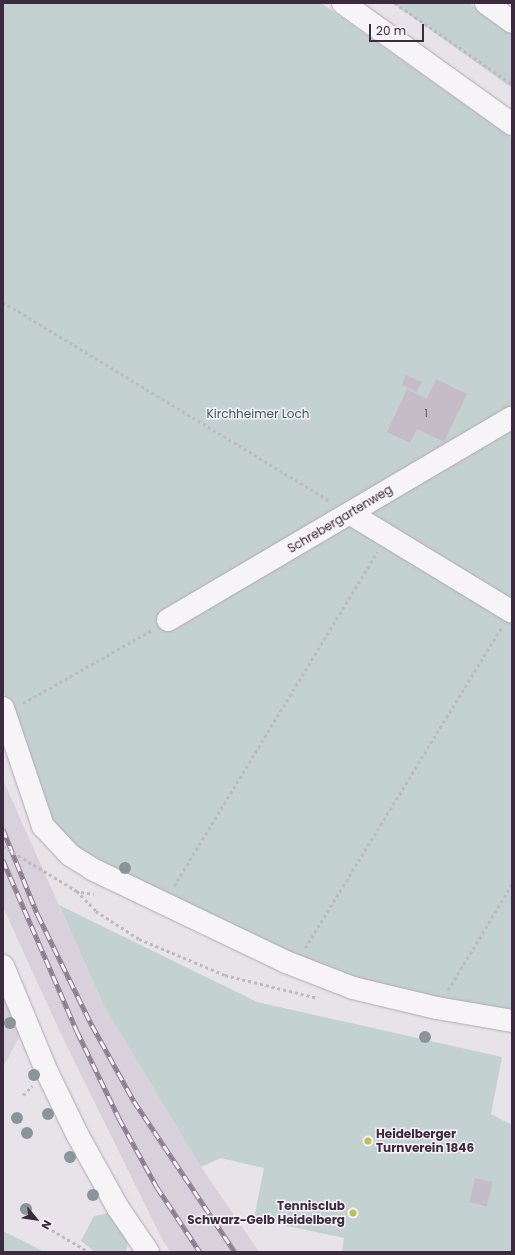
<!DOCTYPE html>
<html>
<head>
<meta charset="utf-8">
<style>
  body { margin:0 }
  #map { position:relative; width:515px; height:1255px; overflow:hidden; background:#e8e2e9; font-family:Poppins,sans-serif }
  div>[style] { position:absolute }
  .built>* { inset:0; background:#d8d0da }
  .green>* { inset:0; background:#c3d2d1 }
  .building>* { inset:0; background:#c6bcc8; transform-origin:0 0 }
  .path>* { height:2.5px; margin-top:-1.25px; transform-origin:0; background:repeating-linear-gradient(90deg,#bfb8c0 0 3px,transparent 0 6px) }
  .roads { filter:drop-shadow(0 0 1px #b1a7b3) drop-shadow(0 0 1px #b1a7b3) }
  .minor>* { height:22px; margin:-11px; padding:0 11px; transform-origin:11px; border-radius:11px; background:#f7f4f7 }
  .rail>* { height:4.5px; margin-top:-2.25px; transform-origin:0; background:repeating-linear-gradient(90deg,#f5f1f6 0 9px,#8e7c91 0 18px); box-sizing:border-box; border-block:1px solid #8e7c91 }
  .path-bridge>* { height:2.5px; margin-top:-1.25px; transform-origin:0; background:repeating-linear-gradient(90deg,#bfb8c0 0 3px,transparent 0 6px) }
  .trees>* { width:12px; height:12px; margin:-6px; border-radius:50%; background:#88969a }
  .dots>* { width:11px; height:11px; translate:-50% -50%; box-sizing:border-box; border:2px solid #f5f1f6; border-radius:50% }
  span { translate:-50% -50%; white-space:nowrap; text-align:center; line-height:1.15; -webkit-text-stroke:3px #f5f1f6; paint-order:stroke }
  .number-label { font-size:10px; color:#5e4f61 }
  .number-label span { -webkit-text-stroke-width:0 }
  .park-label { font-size:12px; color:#3a5859 }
  .street-label { font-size:12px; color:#3c2b3f }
  .poi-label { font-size:12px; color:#3c2b3f; font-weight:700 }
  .left { translate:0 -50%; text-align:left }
  .right { translate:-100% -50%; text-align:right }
  .frame { position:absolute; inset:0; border:4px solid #3c2b3f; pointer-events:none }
  .north { position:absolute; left:16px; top:1199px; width:40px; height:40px; -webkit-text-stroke:3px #f5f1f6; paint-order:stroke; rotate:119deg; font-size:11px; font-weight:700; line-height:16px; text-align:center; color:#3c2b3f }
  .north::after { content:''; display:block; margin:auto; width:14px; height:18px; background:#3c2b3f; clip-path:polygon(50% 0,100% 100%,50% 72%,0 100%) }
  .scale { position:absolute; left:369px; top:24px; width:55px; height:18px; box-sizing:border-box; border:2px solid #3c2b3f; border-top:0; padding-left:5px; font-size:12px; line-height:14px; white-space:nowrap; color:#3c2b3f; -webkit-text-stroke:3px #f5f1f6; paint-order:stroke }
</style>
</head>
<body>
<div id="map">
  <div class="built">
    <i style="clip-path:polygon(3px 780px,104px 1006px,201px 1167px,259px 1252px,171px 1252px,163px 1241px,61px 1034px,3px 907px)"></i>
    <i style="clip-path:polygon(3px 980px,24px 1028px,3px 1067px)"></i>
  </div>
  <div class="green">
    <i style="clip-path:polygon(3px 3px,321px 3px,512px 138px,512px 1013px,350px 981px,91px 862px,48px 820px,3px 690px)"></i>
    <i style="clip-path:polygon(393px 3px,469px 3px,512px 34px,512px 88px)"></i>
    <i style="clip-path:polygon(59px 905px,257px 1002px,502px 1057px,491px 1114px,512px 1125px,512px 1252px,342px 1252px,344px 1238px,254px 1219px,264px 1168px,221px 1158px,201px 1167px,104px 1006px)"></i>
    <i style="clip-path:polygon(109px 1213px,128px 1240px,126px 1252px,95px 1252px,81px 1241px,94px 1216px)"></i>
    <i style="clip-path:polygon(3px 1231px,45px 1252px,3px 1252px)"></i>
  </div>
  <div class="building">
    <i style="left:406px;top:375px;width:17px;height:11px;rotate:24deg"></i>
    <i style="clip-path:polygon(436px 379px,467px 394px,444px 442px,417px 429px,410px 443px,387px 432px,407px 389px,427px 399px)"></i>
    <i style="left:475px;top:1178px;width:18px;height:25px;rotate:13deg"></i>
  </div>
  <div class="path">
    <i style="left:395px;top:3px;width:142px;rotate:34.7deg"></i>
    <i style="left:3px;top:302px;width:383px;rotate:31.3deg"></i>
    <i style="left:23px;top:703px;width:148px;rotate:-29.5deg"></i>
    <i style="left:174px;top:886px;width:391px;rotate:-58.7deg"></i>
    <i style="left:77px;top:891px;width:28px;rotate:46deg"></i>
    <i style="left:96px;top:911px;width:51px;rotate:33.1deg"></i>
    <i style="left:139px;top:939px;width:93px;rotate:22.7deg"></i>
    <i style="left:225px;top:975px;width:96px;rotate:13.9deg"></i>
    <i style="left:81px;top:892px;width:13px;rotate:9deg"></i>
    <i style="left:305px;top:948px;width:375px;rotate:-58.5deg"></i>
    <i style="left:448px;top:990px;width:124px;rotate:-58.9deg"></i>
    <i style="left:23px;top:1095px;width:13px;rotate:-45deg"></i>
    <i style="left:52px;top:1230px;width:43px;rotate:30.7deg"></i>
  </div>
  <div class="roads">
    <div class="minor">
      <i style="left:343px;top:3px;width:208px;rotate:35.6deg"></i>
      <i style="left:486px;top:3px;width:32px;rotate:36deg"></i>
      <i style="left:351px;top:514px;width:188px;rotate:31.3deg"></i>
      <i style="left:168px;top:620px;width:399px;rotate:-30.5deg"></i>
      <i style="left:3px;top:708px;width:125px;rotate:71.3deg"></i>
      <i style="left:43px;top:826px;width:40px;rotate:47deg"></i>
      <i style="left:70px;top:855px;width:26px;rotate:32deg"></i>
      <i style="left:92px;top:869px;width:215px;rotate:25.6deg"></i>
      <i style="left:286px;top:962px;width:72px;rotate:21.2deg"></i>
      <i style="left:353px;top:988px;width:86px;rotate:13.4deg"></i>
      <i style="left:437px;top:1008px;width:76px;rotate:9.8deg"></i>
      <i style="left:3px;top:966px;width:115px;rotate:67.5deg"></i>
      <i style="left:47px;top:1072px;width:69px;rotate:64.2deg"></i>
      <i style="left:77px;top:1134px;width:85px;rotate:61deg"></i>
      <i style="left:118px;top:1208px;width:53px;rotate:55.7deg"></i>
    </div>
  </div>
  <div class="rail">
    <i style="left:3px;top:829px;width:93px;rotate:67.9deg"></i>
    <i style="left:38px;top:915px;width:123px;rotate:63.9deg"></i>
    <i style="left:92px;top:1025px;width:87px;rotate:61.1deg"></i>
    <i style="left:134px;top:1101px;width:182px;rotate:56.2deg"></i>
    <i style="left:3px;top:860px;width:186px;rotate:66.6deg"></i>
    <i style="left:77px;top:1031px;width:97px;rotate:64.2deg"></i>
    <i style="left:119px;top:1118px;width:79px;rotate:61.2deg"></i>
    <i style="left:157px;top:1187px;width:78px;rotate:56.5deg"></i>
  </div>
  <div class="path-bridge">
    <i style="left:3px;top:846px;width:87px;rotate:31.3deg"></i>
  </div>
  <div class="trees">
    <i style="left:125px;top:868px"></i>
    <i style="left:10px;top:1023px"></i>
    <i style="left:425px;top:1037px"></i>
    <i style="left:34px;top:1075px"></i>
    <i style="left:48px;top:1114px"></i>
    <i style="left:17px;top:1118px"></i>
    <i style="left:27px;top:1133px"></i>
    <i style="left:70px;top:1157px"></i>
    <i style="left:93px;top:1195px"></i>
    <i style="left:26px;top:1209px"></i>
  </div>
  <div class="dots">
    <i style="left:368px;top:1141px;background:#b8c153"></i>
    <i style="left:353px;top:1213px;background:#b8c153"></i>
  </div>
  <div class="number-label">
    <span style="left:426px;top:414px">1</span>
  </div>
  <div class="park-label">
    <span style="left:258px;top:414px">Kirchheimer Loch</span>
  </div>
  <div class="street-label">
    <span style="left:340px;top:519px;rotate:-31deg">Schrebergartenweg</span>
  </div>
  <div class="poi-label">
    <span class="left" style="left:376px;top:1141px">Heidelberger<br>Turnverein 1846</span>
    <span class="right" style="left:345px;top:1213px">Tennisclub<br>Schwarz-Gelb Heidelberg</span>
  </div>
  <div class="frame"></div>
  <div class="north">N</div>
  <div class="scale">20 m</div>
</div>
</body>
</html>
